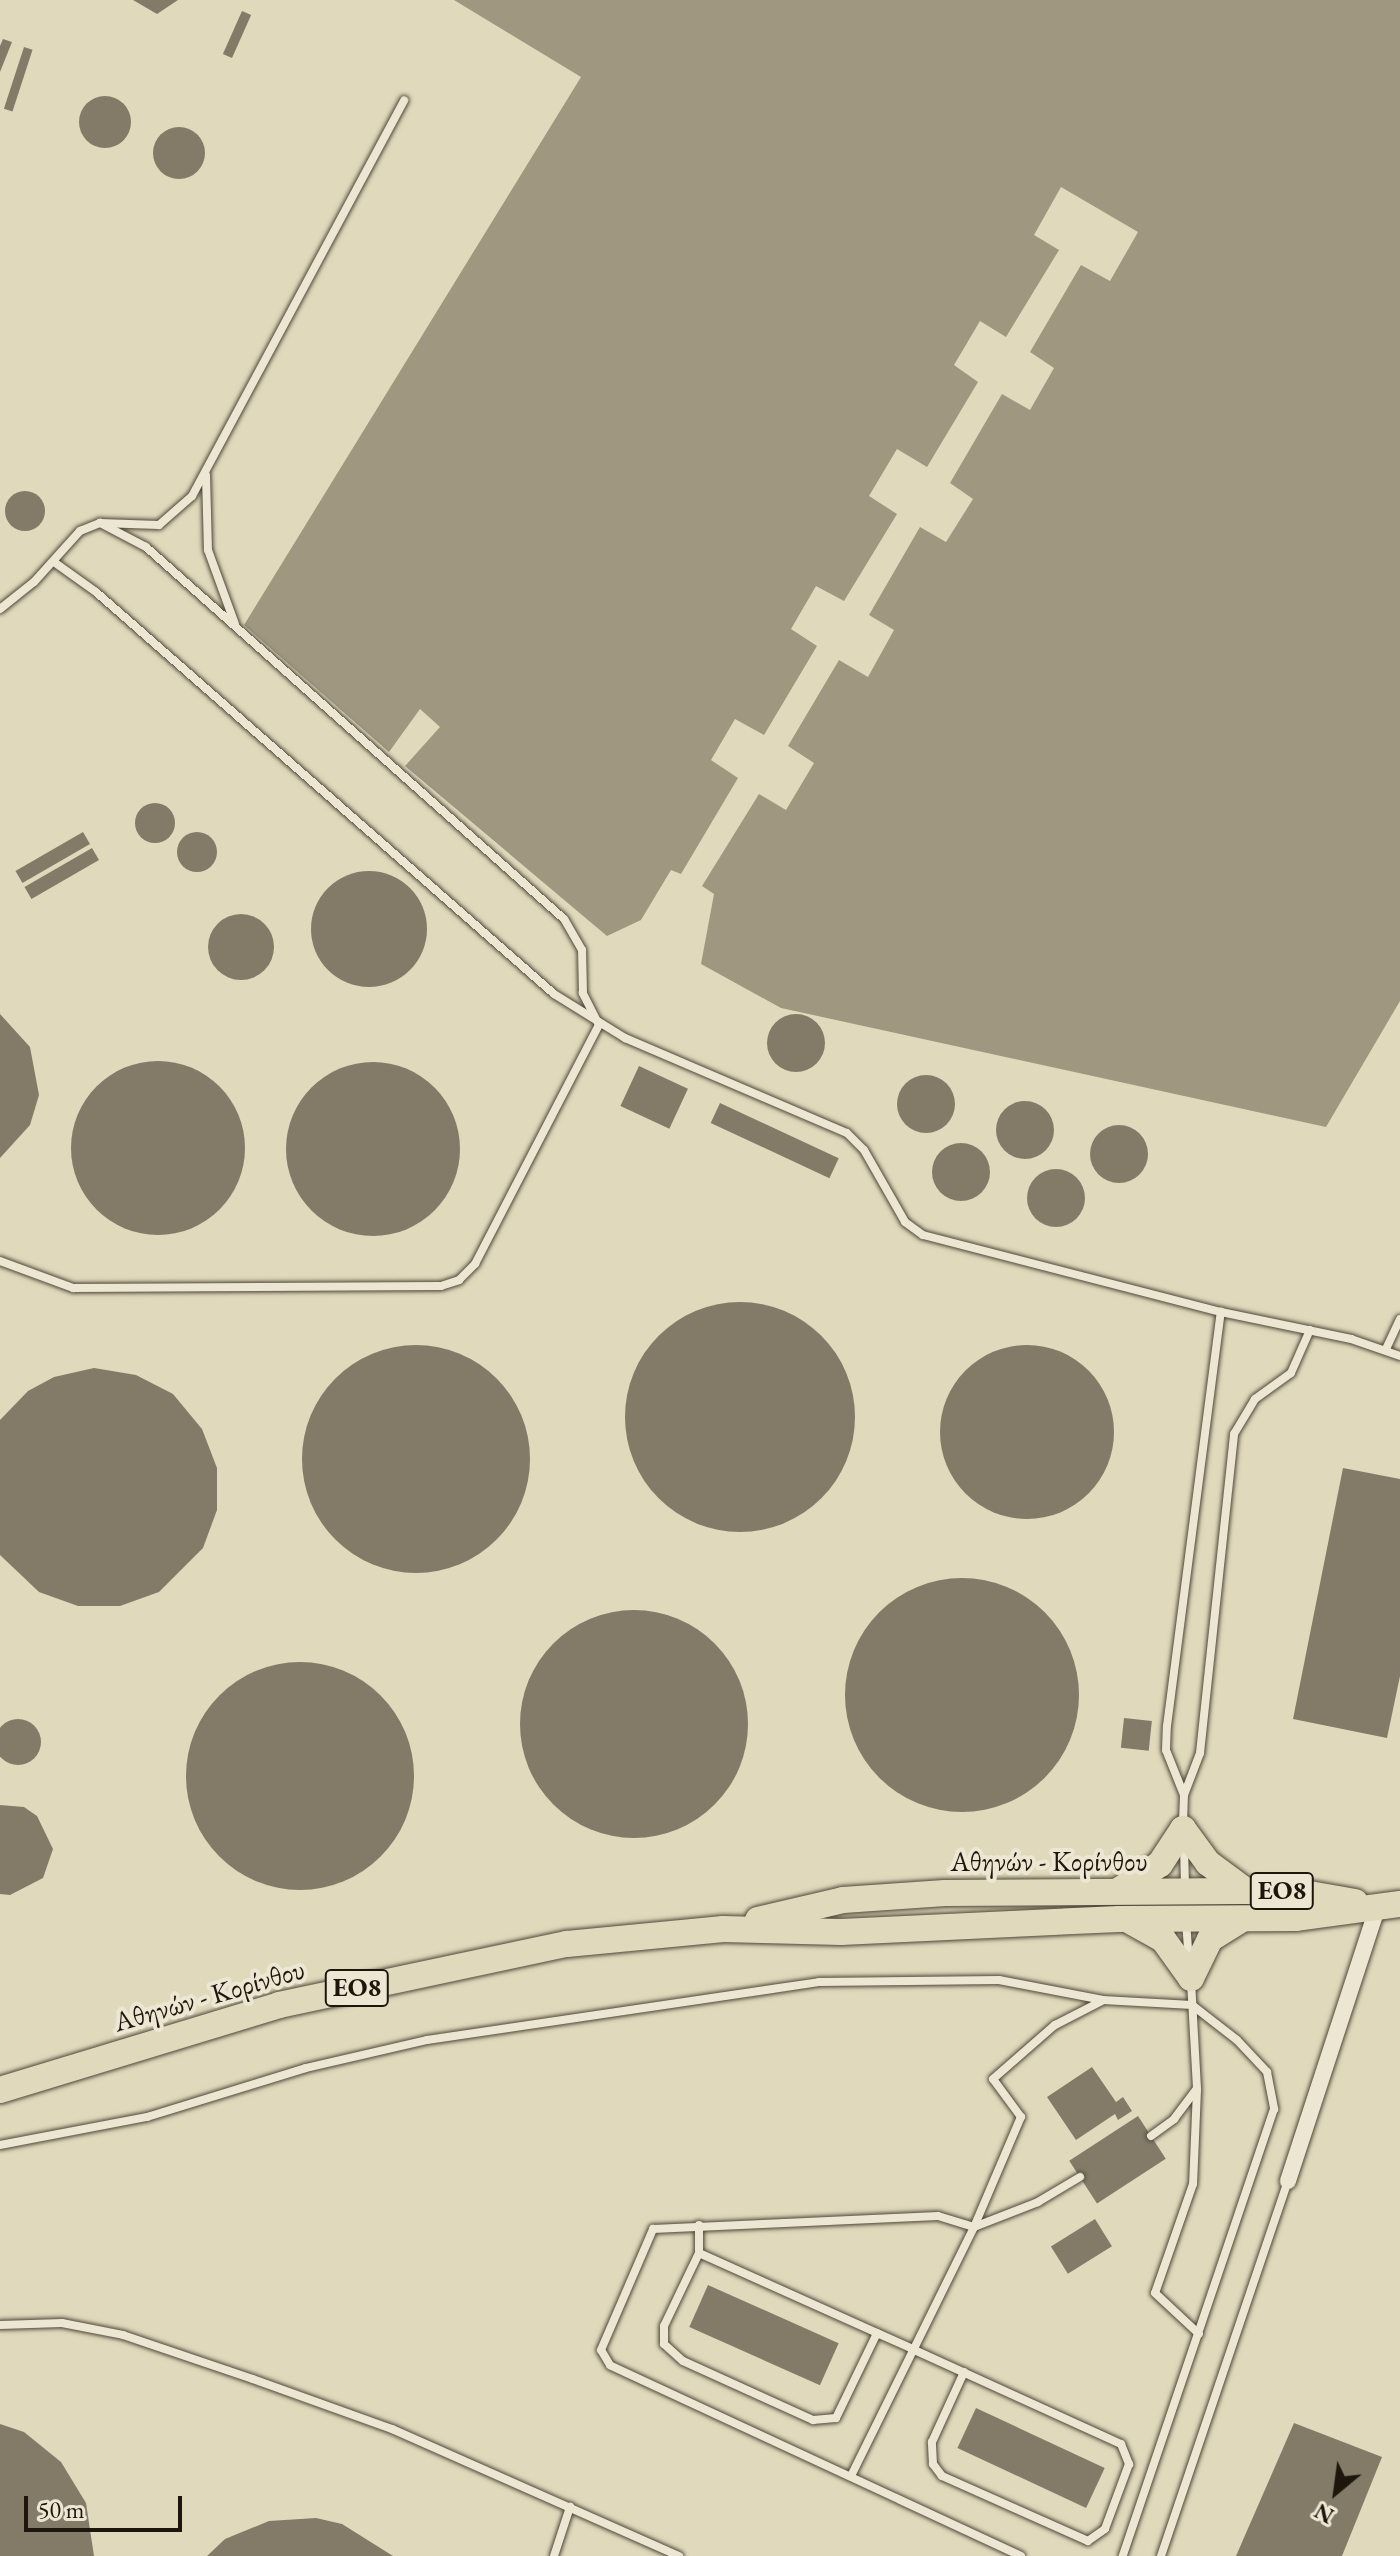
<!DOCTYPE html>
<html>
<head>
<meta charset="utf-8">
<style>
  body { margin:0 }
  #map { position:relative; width:1400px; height:2556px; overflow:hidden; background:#e1d9bc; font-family:"EB Garamond",serif }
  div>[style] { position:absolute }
  .water>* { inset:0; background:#9f9780 }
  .building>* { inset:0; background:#837b68; transform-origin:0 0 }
  .round { border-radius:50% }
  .roads { filter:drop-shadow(0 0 2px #4f4739) drop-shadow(0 0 2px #4f4739) }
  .lane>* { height:8px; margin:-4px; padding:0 4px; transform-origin:4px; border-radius:4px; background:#ece6d3 }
  .street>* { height:16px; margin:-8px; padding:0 8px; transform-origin:8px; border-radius:8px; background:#ece6d3 }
  .primary>* { height:26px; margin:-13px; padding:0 13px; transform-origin:13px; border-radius:13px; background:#e1d9bc }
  span { translate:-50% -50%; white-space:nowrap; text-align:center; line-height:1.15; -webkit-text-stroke:8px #ece6d3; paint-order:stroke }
  .shield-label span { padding:2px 6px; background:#ece6d3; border:2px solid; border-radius:6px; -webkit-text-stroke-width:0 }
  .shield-label { font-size:26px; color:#1e160d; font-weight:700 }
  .street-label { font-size:28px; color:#1e160d }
  .north { position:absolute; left:1296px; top:2452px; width:80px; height:80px; -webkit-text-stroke:6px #ece6d3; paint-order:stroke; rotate:209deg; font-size:22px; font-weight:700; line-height:32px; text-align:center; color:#1e160d }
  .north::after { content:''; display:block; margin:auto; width:28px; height:36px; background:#1e160d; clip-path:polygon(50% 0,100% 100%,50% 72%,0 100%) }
  .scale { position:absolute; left:24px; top:2496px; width:158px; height:36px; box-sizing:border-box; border:4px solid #1e160d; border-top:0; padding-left:10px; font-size:24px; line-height:28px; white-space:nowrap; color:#1e160d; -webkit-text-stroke:6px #ece6d3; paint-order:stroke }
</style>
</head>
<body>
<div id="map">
  <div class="water">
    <i style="clip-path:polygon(454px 0,1400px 0,1400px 1001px,1326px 1127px,781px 1008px,701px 964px,714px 894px,702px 886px,759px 794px,786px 810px,814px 763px,788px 746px,839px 660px,868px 677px,894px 630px,869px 615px,920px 527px,946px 542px,973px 499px,950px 483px,1002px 394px,1030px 410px,1054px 368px,1030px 352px,1081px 265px,1110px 281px,1138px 232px,1061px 187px,1034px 235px,1059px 250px,1006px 337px,980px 321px,954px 365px,978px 382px,927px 467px,897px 449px,869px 496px,897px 514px,844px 601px,816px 586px,791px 629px,817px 646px,764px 735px,735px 719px,711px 760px,738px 778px,681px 874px,671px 870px,641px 920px,607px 936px,405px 766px,440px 727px,420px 709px,389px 752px,244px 625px,581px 77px)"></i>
  </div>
  <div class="building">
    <i style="clip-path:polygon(133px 0,178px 0,157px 14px)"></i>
    <i style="left:242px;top:11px;width:10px;height:47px;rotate:24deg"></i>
    <i style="clip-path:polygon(3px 39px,12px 42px,0 72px,0 46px)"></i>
    <i style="left:24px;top:47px;width:9px;height:65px;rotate:18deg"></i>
    <i class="round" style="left:79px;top:96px;width:52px;height:52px"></i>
    <i class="round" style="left:153px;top:127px;width:52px;height:52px"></i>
    <i class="round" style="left:5px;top:491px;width:40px;height:40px"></i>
    <i class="round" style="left:135px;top:803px;width:40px;height:40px"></i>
    <i style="left:83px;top:832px;width:14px;height:78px;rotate:60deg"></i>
    <i class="round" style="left:177px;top:832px;width:40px;height:40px"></i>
    <i style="left:92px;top:848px;width:14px;height:78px;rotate:60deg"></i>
    <i class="round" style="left:311px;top:871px;width:116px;height:116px"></i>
    <i class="round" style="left:208px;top:914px;width:66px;height:66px"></i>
    <i style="clip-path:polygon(0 1014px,30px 1047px,39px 1095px,30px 1125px,0 1158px)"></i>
    <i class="round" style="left:767px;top:1014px;width:58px;height:58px"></i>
    <i class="round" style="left:71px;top:1061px;width:174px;height:174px"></i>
    <i class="round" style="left:286px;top:1062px;width:174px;height:174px"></i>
    <i style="left:639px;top:1066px;width:54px;height:44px;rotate:25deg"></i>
    <i class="round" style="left:897px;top:1075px;width:58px;height:58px"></i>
    <i class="round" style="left:996px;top:1101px;width:58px;height:58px"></i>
    <i style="left:720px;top:1103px;width:131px;height:22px;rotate:25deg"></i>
    <i class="round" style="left:1090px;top:1125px;width:58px;height:58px"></i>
    <i class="round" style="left:932px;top:1143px;width:58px;height:58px"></i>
    <i class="round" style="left:1027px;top:1169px;width:58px;height:58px"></i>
    <i class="round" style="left:625px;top:1302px;width:230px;height:230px"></i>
    <i class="round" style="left:940px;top:1345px;width:174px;height:174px"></i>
    <i class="round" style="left:302px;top:1345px;width:228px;height:228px"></i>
    <i style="clip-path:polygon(94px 1368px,136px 1375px,173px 1394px,202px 1429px,217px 1468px,217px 1510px,203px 1548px,159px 1592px,120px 1606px,78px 1606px,39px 1592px,0 1555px,0 1420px,28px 1391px,54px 1377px)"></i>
    <i style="clip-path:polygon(1343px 1468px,1400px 1479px,1400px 1676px,1387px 1738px,1293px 1719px)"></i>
    <i class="round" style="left:845px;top:1578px;width:234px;height:234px"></i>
    <i class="round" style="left:520px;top:1610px;width:228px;height:228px"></i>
    <i class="round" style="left:186px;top:1662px;width:228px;height:228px"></i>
    <i style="left:1124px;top:1718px;width:28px;height:30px;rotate:6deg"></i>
    <i class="round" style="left:-5px;top:1719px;width:46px;height:46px"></i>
    <i style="clip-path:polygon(0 1805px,24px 1807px,37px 1816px,53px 1849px,43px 1878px,10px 1895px,0 1894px)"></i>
    <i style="clip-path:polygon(1092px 2067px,1116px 2102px,1123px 2097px,1132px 2111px,1118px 2120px,1115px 2114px,1076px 2140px,1047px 2097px)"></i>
    <i style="left:1138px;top:2116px;width:51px;height:82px;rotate:57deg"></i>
    <i style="left:1095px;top:2219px;width:32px;height:52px;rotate:58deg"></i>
    <i style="left:708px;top:2285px;width:143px;height:46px;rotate:24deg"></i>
    <i style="left:976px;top:2408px;width:142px;height:44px;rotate:25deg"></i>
    <i style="clip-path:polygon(1294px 2423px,1382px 2457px,1342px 2556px,1236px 2556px)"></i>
    <i style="clip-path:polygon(0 2424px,24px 2432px,61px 2462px,86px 2503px,94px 2556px,0 2556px)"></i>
    <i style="clip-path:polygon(316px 2518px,342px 2524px,393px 2556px,207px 2556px,225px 2539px,269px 2521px)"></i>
  </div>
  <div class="roads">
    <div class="lane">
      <i style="left:206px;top:475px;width:75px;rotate:88.5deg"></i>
      <i style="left:208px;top:550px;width:79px;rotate:70deg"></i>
      <i style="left:54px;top:562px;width:52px;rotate:35.5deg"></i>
      <i style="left:96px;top:592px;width:609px;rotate:41.27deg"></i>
      <i style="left:554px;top:994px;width:84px;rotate:31.8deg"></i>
      <i style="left:625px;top:1038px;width:241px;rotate:23.2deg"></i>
      <i style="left:847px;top:1133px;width:24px;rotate:45deg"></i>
      <i style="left:864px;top:1150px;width:83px;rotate:60.3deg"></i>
      <i style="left:905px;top:1222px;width:22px;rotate:36deg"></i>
      <i style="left:923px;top:1235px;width:308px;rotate:14.5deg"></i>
      <i style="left:1221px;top:1312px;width:133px;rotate:11.7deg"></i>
      <i style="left:1351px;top:1339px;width:52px;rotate:19.1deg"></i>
      <i style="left:0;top:609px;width:43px;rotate:-38.5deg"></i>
      <i style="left:34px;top:582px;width:69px;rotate:-48deg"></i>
      <i style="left:80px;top:531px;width:22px;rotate:-22deg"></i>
      <i style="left:100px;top:523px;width:59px;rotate:1.9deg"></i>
      <i style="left:159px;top:525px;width:44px;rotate:-41.3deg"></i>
      <i style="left:192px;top:496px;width:449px;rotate:-61.8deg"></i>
      <i style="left:0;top:1261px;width:78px;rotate:20.3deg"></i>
      <i style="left:73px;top:1288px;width:368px;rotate:-0.3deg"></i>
      <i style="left:441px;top:1286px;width:19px;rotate:-18deg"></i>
      <i style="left:459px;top:1280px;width:23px;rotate:-45deg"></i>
      <i style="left:475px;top:1264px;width:269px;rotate:-62.6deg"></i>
      <i style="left:599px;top:1025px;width:36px;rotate:-117deg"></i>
      <i style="left:583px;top:993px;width:43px;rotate:-91.3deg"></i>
      <i style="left:582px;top:950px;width:36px;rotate:-120deg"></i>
      <i style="left:564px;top:919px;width:560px;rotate:-138.33deg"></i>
      <i style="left:146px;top:547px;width:52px;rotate:-152.4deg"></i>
      <i style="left:1386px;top:1349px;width:33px;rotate:-65deg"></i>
      <i style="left:1184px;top:1795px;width:48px;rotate:-111.8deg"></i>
      <i style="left:1166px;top:1750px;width:24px;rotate:-88deg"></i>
      <i style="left:1167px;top:1726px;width:418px;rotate:-82.6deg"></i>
      <i style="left:1183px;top:1823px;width:28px;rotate:-88deg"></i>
      <i style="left:1184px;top:1795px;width:45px;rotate:-69.1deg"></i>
      <i style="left:1200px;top:1753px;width:321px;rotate:-83.9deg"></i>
      <i style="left:1234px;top:1434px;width:41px;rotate:-59deg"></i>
      <i style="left:1255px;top:1399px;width:44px;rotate:-35.8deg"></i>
      <i style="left:1291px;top:1373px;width:47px;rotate:-66.2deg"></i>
      <i style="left:1184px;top:1845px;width:42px;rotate:88.6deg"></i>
      <i style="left:1186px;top:1921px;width:42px;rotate:85.9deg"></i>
      <i style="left:1191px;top:1981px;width:109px;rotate:86.8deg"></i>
      <i style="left:1197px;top:2090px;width:94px;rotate:92.4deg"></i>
      <i style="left:1193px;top:2184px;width:115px;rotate:109.2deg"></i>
      <i style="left:1155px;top:2293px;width:60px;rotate:43deg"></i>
      <i style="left:1151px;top:2136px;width:29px;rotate:-36deg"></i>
      <i style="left:1174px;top:2119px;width:36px;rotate:-53deg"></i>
      <i style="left:0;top:2145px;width:150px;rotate:-10.8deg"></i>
      <i style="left:147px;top:2117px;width:166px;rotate:-17.1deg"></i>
      <i style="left:306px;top:2068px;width:124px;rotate:-13deg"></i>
      <i style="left:427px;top:2040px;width:396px;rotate:-8.4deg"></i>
      <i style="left:819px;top:1982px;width:180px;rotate:-0.6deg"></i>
      <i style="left:999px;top:1980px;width:106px;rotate:10.9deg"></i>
      <i style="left:1103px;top:2000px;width:89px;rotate:3.2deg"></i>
      <i style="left:1192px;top:2005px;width:57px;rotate:37.9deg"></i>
      <i style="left:1237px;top:2040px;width:44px;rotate:46.8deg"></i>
      <i style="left:1267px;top:2072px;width:38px;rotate:79deg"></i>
      <i style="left:1274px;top:2109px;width:472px;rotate:108.7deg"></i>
      <i style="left:699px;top:2225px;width:28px;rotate:90deg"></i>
      <i style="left:699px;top:2253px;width:195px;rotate:24.2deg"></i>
      <i style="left:877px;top:2333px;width:36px;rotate:24deg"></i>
      <i style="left:910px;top:2348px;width:232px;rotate:24.5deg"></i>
      <i style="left:1121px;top:2444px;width:22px;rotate:68deg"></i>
      <i style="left:1129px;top:2464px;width:69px;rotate:110.3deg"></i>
      <i style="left:1105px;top:2529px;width:21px;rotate:145deg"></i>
      <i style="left:1088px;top:2541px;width:160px;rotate:-156deg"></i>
      <i style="left:942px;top:2476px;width:15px;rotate:-127deg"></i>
      <i style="left:933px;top:2464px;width:22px;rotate:-93deg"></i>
      <i style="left:932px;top:2442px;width:77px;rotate:-65.4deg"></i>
      <i style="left:699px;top:2253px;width:81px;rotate:115.6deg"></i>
      <i style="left:664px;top:2326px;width:18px;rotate:90deg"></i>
      <i style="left:664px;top:2344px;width:25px;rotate:42deg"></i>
      <i style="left:683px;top:2361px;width:143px;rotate:24.4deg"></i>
      <i style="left:813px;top:2420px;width:23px;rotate:-5deg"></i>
      <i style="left:836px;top:2418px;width:94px;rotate:-64.2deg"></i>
      <i style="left:0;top:2325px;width:62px;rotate:-1.8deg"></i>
      <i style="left:62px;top:2323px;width:62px;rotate:11.1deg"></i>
      <i style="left:123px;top:2335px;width:137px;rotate:18.7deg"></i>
      <i style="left:253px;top:2379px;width:148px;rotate:19.8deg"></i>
      <i style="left:392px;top:2429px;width:314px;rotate:23.9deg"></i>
      <i style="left:851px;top:2476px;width:278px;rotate:-63.7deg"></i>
      <i style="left:974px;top:2227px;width:120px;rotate:-66.9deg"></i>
      <i style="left:1021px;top:2117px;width:47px;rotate:-126.4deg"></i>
      <i style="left:993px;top:2079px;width:82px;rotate:-41.1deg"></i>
      <i style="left:1055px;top:2025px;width:53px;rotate:-27.1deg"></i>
      <i style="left:554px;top:2556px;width:52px;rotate:-71.9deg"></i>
      <i style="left:1021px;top:2556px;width:453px;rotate:-155.1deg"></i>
      <i style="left:610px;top:2365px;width:17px;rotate:-121deg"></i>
      <i style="left:601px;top:2350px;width:132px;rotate:-66.7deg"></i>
      <i style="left:653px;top:2229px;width:285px;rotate:-2.6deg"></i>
      <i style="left:938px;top:2216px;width:38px;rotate:17deg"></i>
      <i style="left:974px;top:2227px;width:69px;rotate:-21.3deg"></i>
      <i style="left:1038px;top:2202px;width:49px;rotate:-30.8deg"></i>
      <i style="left:1161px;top:2556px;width:396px;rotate:-71.3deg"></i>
    </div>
    <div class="street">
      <i style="left:1288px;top:2181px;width:289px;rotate:-71.9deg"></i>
    </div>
    <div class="primary">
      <i style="left:1183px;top:1829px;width:42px;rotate:53.7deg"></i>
      <i style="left:1208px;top:1863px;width:47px;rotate:36.4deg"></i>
      <i style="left:1118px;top:1891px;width:50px;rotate:-32.7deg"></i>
      <i style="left:1160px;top:1864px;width:42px;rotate:-56.7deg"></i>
      <i style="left:758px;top:1920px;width:87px;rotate:-13.2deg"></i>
      <i style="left:843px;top:1900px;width:102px;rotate:-3.9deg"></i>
      <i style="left:945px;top:1893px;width:301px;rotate:-0.4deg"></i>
      <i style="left:1246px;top:1891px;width:52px;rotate:1.1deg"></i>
      <i style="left:1298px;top:1892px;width:58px;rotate:10deg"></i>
      <i style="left:1130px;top:1921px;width:38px;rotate:29deg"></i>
      <i style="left:1163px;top:1939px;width:48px;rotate:54.3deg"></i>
      <i style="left:1191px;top:1978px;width:43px;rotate:-64deg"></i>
      <i style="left:1210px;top:1939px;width:36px;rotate:-32deg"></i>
      <i style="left:0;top:2090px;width:292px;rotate:-16.9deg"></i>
      <i style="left:279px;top:2005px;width:294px;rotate:-12deg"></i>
      <i style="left:567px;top:1944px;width:157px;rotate:-5.5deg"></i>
      <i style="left:723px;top:1929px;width:118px;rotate:1.5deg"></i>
      <i style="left:841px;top:1932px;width:278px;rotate:-2.7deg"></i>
      <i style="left:1119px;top:1919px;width:176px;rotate:-0.3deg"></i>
      <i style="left:1295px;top:1918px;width:106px;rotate:-7.6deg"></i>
    </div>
  </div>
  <div class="shield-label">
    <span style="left:1282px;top:1891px">ΕΟ8</span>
    <span style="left:357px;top:1988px">ΕΟ8</span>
  </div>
  <div class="street-label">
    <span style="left:1049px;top:1861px">Αθηνών - Κορίνθου</span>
    <span style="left:209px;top:1995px;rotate:-16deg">Αθηνών - Κορίνθου</span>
  </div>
  <div class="north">N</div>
  <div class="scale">50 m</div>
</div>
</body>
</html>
